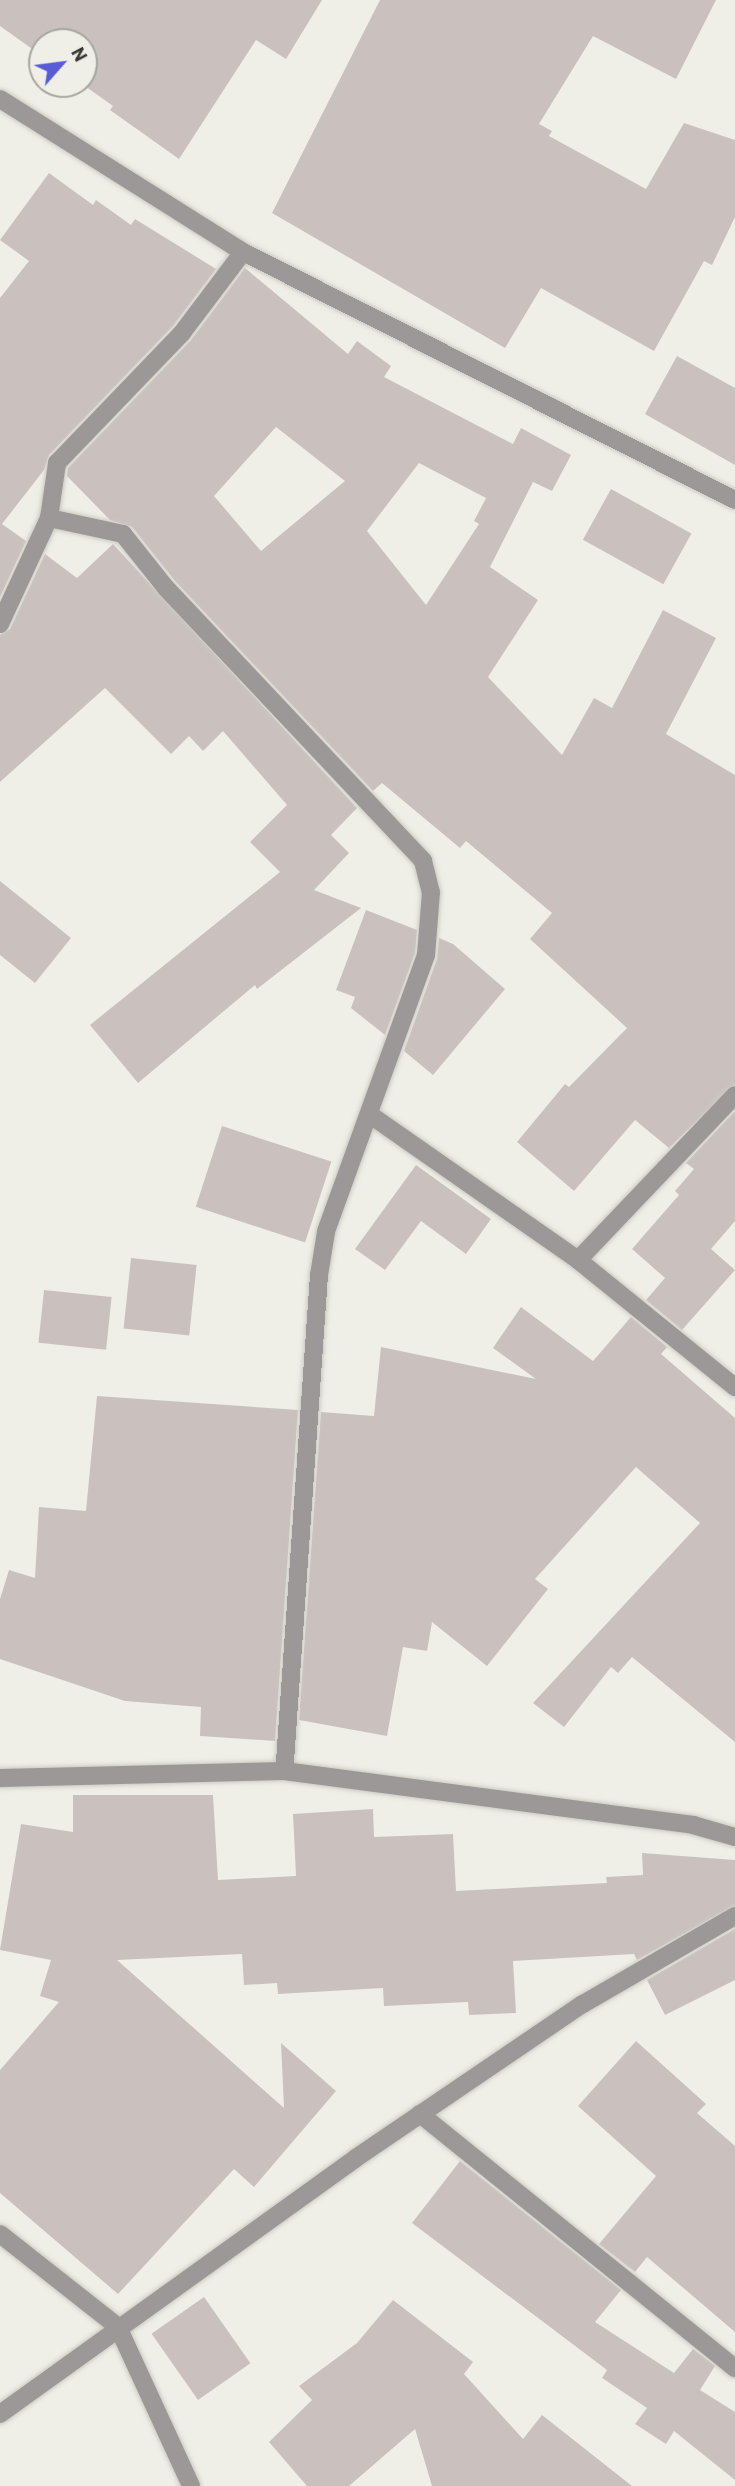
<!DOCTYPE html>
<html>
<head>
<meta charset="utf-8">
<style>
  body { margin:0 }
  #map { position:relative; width:735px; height:2486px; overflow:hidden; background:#f0efe7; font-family:Barlow,sans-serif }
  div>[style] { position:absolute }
  .building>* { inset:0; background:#cac1bf; transform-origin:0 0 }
  .roads { filter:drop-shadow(0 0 2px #cbcac3) drop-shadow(0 0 2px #cbcac3) }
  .minor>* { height:18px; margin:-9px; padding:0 9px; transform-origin:9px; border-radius:9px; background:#9c9897 }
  span { translate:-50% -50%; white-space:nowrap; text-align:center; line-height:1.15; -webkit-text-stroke:5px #f0efe7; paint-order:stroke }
  .north { position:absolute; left:28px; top:28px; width:70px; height:70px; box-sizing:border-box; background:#f0efe7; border:2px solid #a6a6a0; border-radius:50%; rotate:62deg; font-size:19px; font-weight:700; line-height:28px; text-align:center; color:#383835 }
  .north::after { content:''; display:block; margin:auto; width:24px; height:32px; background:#595dd5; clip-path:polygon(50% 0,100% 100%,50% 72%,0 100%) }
</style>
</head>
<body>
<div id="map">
  <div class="building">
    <i style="clip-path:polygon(0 0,322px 0,286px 59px,256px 40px,179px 159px,110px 110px,113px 106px,82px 84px,84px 42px,42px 42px,42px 56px,0 26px)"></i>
    <i style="clip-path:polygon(380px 0,716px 0,676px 79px,593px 36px,539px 124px,552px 131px,549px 136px,646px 189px,684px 123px,735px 140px,735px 217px,712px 265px,704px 261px,654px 351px,541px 288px,505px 348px,272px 213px)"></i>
    <i style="clip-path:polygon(49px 173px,93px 205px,96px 200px,131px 225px,135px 219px,216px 269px,173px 326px,49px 455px,44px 470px,2px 524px,26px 541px,0 597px,0 298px,29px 261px,0 240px)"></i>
    <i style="clip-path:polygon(evenodd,245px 268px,348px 354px,357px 341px,391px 366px,384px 377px,513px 444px,521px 428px,571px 455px,552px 491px,533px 482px,490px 567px,538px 600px,488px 677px,562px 755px,594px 698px,612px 708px,663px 610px,716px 638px,666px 734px,735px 775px,735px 1084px,669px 1148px,635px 1120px,574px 1191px,517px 1142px,565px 1084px,569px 1087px,627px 1028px,530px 939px,552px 913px,466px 841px,460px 848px,382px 783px,373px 791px,175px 581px,132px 527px,110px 520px,67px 476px,68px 468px,191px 340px,245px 268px,276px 427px,345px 481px,261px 551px,214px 496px,276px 427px,245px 268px,419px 463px,486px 498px,474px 521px,479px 524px,426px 605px,367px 531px,419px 463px)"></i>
    <i style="clip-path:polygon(677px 356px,735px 388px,735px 465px,645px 414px)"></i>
    <i style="left:611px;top:489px;width:92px;height:58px;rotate:29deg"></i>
    <i style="clip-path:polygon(113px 544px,357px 808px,331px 835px,349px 853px,314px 890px,361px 908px,257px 989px,255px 985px,138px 1083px,90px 1025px,280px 872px,250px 842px,287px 805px,223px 731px,203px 751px,189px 736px,171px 754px,105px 688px,0 782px,0 635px,10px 629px,45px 554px,77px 578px)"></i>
    <i style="clip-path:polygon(0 881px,71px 938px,35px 983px,0 955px)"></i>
    <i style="clip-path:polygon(366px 910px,417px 930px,415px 953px,385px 1035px,351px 1008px,355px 997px,336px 990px)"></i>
    <i style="clip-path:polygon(439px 938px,453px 944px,505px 989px,433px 1075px,404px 1051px,437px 959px)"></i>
    <i style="clip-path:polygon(735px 1111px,735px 1221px,711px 1249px,735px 1270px,682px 1330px,646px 1300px,665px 1278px,632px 1249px,679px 1195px,675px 1191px,694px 1169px,686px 1163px)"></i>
    <i style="left:222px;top:1126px;width:115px;height:85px;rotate:18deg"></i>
    <i style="clip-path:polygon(416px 1165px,491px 1219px,466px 1254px,421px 1221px,385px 1270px,355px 1249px)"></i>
    <i style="left:131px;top:1258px;width:66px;height:71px;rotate:6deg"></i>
    <i style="left:44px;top:1290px;width:68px;height:53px;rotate:6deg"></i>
    <i style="clip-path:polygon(521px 1307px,593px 1361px,631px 1317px,667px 1347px,661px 1354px,735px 1418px,735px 1742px,632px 1657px,618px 1673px,611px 1667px,564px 1727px,533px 1703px,700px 1523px,636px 1467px,535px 1579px,548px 1589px,487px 1666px,432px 1622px,427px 1651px,403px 1647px,387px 1736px,299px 1720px,321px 1412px,374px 1416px,381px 1347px,536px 1379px,493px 1348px)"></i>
    <i style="clip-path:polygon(97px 1396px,298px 1410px,275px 1741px,200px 1736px,201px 1707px,125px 1701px,0 1659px,0 1599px,9px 1570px,35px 1578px,39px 1507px,86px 1511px)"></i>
    <i style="clip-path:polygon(73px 1795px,213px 1795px,218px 1880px,296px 1876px,293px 1814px,373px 1809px,374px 1837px,453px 1834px,456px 1891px,607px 1883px,606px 1877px,643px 1875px,642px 1853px,735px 1860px,735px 1905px,637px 1960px,634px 1954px,513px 1961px,516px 2013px,469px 2015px,468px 2002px,384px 2006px,383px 1988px,278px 1994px,277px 1983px,244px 1985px,242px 1954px,117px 1960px,284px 2108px,281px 2043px,336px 2091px,254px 2187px,234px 2169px,118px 2294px,0 2193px,0 2070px,59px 2002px,40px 1996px,51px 1960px,0 1950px,21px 1824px,73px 1832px)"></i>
    <i style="clip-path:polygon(735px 1929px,735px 1980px,665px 2015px,647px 1980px)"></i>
    <i style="clip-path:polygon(636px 2041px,706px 2104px,697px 2113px,735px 2146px,735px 2332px,647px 2257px,635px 2272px,599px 2244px,656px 2176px,578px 2106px)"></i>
    <i style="clip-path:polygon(460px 2161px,621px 2290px,595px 2322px,674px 2373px,693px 2349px,715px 2366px,700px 2390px,735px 2412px,735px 2480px,674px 2431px,666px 2444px,635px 2424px,647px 2408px,602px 2378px,607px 2370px,412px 2223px)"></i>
    <i style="left:204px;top:2297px;width:81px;height:64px;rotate:55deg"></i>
    <i style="clip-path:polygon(393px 2300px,473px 2362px,464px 2374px,523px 2439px,542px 2415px,632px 2486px,432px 2486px,415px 2429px,349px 2486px,307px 2486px,269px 2442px,312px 2400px,299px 2386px,357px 2343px)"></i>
  </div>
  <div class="roads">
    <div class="minor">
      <i style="left:0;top:99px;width:287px;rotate:32.2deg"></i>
      <i style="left:243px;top:252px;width:551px;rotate:26.75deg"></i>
      <i style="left:49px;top:518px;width:76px;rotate:12.2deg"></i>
      <i style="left:123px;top:534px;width:69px;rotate:51.5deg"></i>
      <i style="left:166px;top:588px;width:375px;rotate:46.7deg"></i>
      <i style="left:423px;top:861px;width:32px;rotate:76deg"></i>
      <i style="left:431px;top:892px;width:63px;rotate:94.5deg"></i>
      <i style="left:426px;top:955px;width:294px;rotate:109.9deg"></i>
      <i style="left:326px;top:1232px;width:44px;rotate:99.2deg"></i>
      <i style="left:319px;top:1275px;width:497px;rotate:94deg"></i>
      <i style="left:0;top:624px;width:117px;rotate:-65.2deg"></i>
      <i style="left:49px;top:518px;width:56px;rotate:-81.7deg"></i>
      <i style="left:57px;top:463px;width:180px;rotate:-46.1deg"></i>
      <i style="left:182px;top:333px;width:101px;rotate:-53deg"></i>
      <i style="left:369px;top:1114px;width:255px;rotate:34.9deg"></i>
      <i style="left:578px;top:1260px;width:202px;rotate:39deg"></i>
      <i style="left:578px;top:1260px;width:228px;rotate:-46.4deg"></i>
      <i style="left:0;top:1778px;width:284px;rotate:-1.4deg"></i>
      <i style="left:284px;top:1771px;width:413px;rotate:7.5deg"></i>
      <i style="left:693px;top:1825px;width:44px;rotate:15.9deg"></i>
      <i style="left:420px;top:2114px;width:405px;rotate:38.9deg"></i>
      <i style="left:0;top:2234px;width:150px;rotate:38.2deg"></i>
      <i style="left:118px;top:2327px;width:175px;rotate:65.3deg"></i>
      <i style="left:0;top:2414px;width:438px;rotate:-35.7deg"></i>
      <i style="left:356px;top:2158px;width:274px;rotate:-34.2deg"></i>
      <i style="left:583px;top:2004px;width:176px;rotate:-30.1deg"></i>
    </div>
  </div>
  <div class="north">N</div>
</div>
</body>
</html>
